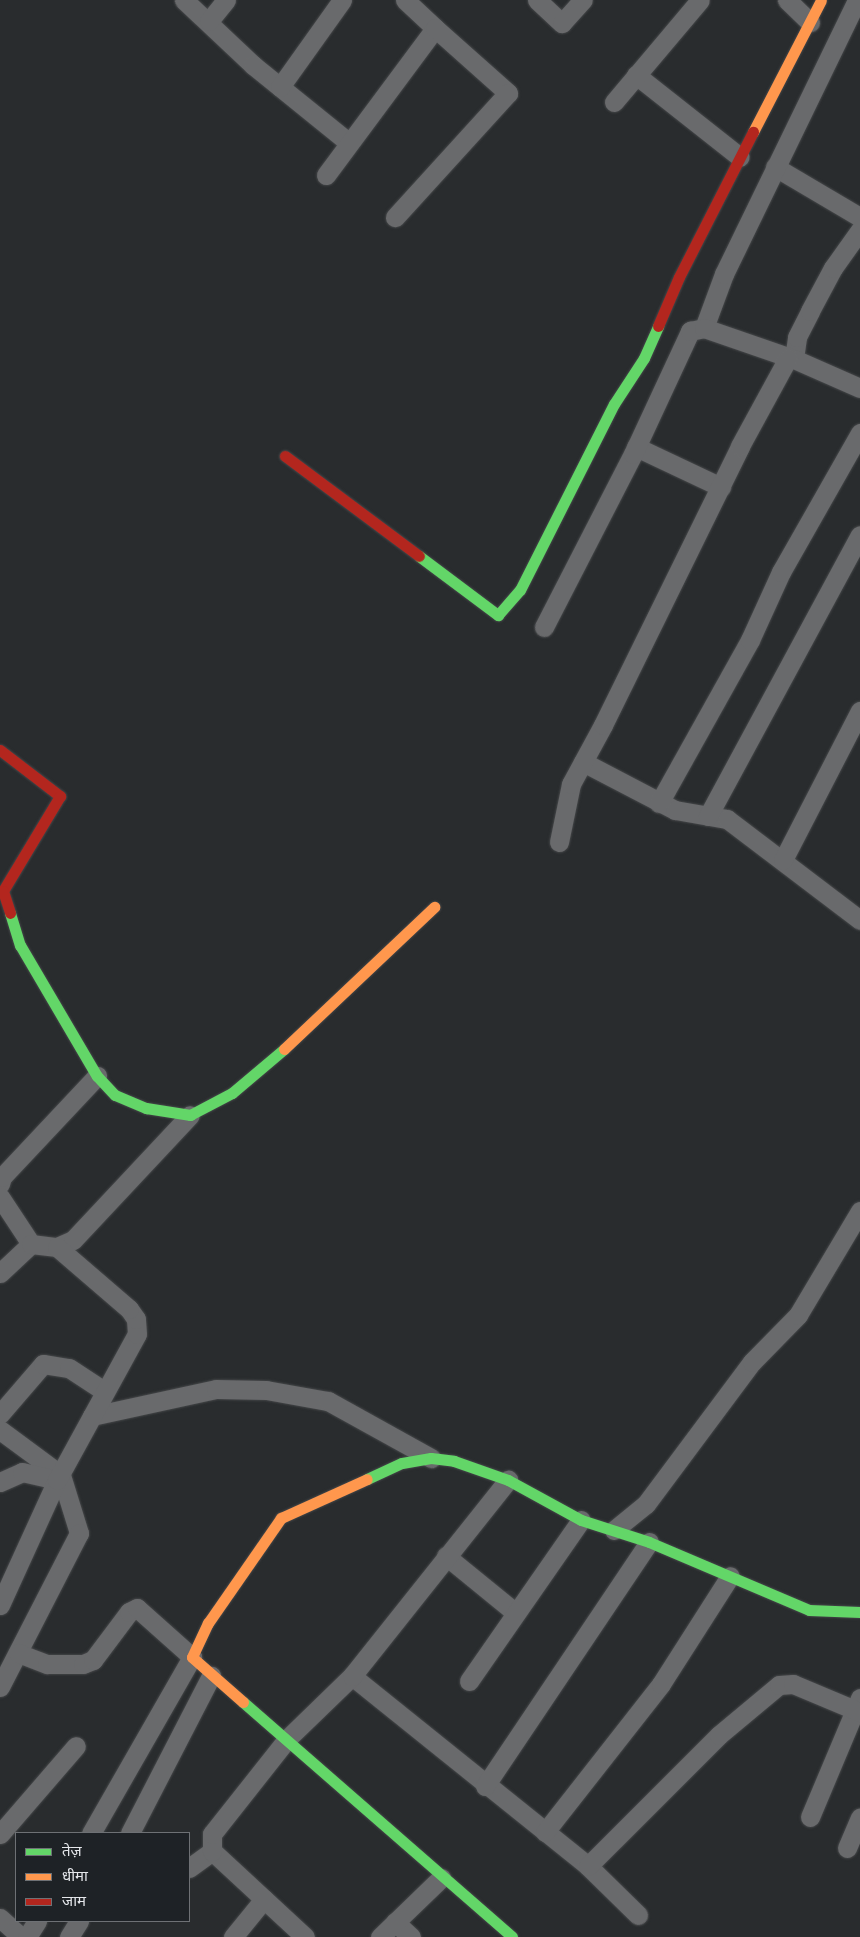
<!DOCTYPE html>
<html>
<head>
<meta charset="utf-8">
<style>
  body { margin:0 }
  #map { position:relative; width:860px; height:1937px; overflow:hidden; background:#292c2e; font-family:"Roboto Serif","Noto Sans Devanagari",serif }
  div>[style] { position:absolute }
  .roads { filter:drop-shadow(0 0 1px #454749) drop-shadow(0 0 1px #454749) }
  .street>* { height:19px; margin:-9.5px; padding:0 9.5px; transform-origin:9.5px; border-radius:9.5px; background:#696a6c }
  .fast>* { height:11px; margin:-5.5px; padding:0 5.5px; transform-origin:5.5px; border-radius:5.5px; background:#63d668 }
  .slow>* { height:11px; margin:-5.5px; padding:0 5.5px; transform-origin:5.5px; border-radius:5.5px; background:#ff974d }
  .jam>* { height:11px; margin:-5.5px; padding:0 5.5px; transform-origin:5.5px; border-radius:5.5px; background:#b3261e }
  span { translate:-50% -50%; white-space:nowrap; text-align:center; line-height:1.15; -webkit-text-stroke:4px #1e2226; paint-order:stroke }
  .legend { position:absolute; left:15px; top:1832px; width:175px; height:90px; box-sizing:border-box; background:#1e2226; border:1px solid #6e7175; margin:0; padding:6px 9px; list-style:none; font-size:15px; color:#e5e7eb }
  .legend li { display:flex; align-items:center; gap:10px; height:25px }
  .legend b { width:25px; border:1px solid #6e7175 }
</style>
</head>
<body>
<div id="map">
  <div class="roads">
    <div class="street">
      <i style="left:184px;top:0;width:95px;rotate:43.3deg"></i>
      <i style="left:253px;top:65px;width:122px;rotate:39deg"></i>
      <i style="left:405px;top:0;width:41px;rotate:43deg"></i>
      <i style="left:537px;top:0;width:34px;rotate:43deg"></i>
      <i style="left:562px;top:23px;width:31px;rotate:-48deg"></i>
      <i style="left:787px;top:0;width:32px;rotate:44deg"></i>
      <i style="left:209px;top:21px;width:27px;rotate:-51deg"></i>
      <i style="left:636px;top:75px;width:132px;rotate:38.3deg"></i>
      <i style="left:280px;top:87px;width:107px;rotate:-54.5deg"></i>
      <i style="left:614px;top:102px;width:133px;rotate:-49.9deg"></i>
      <i style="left:775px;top:167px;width:99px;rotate:30.5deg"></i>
      <i style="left:326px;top:175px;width:183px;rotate:-53.4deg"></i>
      <i style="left:435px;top:28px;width:98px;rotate:41.7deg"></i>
      <i style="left:508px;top:93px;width:168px;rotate:132.3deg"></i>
      <i style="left:704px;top:328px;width:58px;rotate:-69.7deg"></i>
      <i style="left:724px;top:274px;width:305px;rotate:-64.1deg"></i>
      <i style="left:794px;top:359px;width:22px;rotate:-82deg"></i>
      <i style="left:797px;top:337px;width:29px;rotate:-63deg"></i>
      <i style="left:810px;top:311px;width:49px;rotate:-61.9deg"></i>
      <i style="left:833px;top:268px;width:47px;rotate:-54.6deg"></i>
      <i style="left:636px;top:447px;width:94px;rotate:25.2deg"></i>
      <i style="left:544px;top:627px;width:195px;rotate:-62.8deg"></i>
      <i style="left:633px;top:454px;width:136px;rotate:-65.1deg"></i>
      <i style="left:690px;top:331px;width:14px;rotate:-12deg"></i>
      <i style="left:704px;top:328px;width:95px;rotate:19deg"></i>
      <i style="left:794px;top:359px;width:72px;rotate:23.7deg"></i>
      <i style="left:583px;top:762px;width:104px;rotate:27.6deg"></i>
      <i style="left:675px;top:810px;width:53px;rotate:9.8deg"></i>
      <i style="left:727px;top:819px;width:167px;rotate:37.2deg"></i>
      <i style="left:659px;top:803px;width:187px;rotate:-60.8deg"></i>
      <i style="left:750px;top:640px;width:75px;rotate:-65.5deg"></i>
      <i style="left:781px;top:572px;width:160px;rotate:-60.4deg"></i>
      <i style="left:708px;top:816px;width:319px;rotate:-61.6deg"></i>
      <i style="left:559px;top:842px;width:59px;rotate:-78.3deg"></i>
      <i style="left:571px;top:784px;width:67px;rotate:-61.5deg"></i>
      <i style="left:603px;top:725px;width:311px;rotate:-63.8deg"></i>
      <i style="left:740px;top:446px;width:100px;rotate:-61.4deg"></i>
      <i style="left:783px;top:860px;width:168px;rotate:-62.7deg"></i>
      <i style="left:0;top:1184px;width:7px;rotate:-74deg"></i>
      <i style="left:2px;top:1177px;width:139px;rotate:-46.8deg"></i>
      <i style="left:0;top:1197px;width:56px;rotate:56.6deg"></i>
      <i style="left:0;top:1273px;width:42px;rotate:-43.1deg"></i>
      <i style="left:31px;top:1244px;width:26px;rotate:7deg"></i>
      <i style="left:57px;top:1247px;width:17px;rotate:-24deg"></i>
      <i style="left:73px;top:1240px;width:171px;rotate:-46.9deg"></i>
      <i style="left:0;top:1414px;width:66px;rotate:-49.3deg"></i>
      <i style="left:43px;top:1364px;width:26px;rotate:9deg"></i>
      <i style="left:69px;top:1368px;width:42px;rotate:33.3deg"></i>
      <i style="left:92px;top:1416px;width:127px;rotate:-12.3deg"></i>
      <i style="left:216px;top:1389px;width:50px;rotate:1.1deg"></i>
      <i style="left:266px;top:1390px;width:63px;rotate:10.1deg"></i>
      <i style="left:328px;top:1401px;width:118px;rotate:29deg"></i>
      <i style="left:0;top:1430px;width:76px;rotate:36.4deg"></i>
      <i style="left:61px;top:1475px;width:61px;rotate:72.8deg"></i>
      <i style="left:79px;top:1533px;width:173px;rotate:117.2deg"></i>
      <i style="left:0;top:1482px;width:24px;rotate:-24deg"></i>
      <i style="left:22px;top:1472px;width:36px;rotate:13deg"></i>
      <i style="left:614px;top:1530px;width:41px;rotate:-39.1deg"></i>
      <i style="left:646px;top:1504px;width:177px;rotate:-53.3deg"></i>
      <i style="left:752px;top:1362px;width:66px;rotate:-45.6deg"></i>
      <i style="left:798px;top:1315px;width:121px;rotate:-59.2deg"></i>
      <i style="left:446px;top:1556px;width:90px;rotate:39.2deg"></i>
      <i style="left:0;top:1605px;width:137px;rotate:-65.5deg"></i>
      <i style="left:57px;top:1480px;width:166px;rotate:-61.3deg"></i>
      <i style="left:137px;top:1334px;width:15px;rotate:-94deg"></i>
      <i style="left:136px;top:1319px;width:12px;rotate:-125deg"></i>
      <i style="left:129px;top:1309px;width:95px;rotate:-139.3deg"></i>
      <i style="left:18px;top:1653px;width:31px;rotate:21deg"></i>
      <i style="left:47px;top:1664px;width:36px"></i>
      <i style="left:83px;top:1664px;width:11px;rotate:-22deg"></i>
      <i style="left:93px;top:1660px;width:60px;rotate:-53.1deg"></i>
      <i style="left:129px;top:1612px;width:9px;rotate:-27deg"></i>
      <i style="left:137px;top:1608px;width:74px;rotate:41.7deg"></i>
      <i style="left:192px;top:1657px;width:203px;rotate:119.8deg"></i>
      <i style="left:352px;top:1676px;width:303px;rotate:38.8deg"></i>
      <i style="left:588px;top:1866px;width:70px;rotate:44.4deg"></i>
      <i style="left:469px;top:1681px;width:196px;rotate:-55.2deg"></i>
      <i style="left:485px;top:1786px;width:294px;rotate:-56.1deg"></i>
      <i style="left:810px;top:1817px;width:129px;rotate:-67.2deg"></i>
      <i style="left:545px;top:1832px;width:188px;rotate:-51.9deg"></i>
      <i style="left:661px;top:1684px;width:128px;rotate:-57.4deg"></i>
      <i style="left:130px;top:1833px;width:177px;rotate:-62.7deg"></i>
      <i style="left:0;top:1834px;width:116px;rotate:-49.2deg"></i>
      <i style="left:847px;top:1848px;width:33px;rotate:-67deg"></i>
      <i style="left:588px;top:1866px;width:185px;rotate:-45deg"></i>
      <i style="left:719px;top:1735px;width:78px;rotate:-39.8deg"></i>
      <i style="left:779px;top:1685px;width:14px;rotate:-4deg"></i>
      <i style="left:793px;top:1684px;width:73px;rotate:22.7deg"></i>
      <i style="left:189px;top:1868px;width:29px;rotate:-36deg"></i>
      <i style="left:0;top:1918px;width:28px;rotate:42deg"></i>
      <i style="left:395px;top:1922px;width:22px;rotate:43deg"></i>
      <i style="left:27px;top:1937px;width:19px;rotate:-58deg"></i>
      <i style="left:69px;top:1937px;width:19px;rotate:-58deg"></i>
      <i style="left:233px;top:1937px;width:49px;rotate:-50.8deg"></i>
      <i style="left:305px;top:1937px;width:127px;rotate:-137.2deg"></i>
      <i style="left:212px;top:1851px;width:17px;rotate:-90deg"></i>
      <i style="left:212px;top:1834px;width:121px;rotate:-51.7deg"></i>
      <i style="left:287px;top:1739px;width:91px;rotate:-44.1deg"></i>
      <i style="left:352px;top:1676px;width:251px;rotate:-51.5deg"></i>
      <i style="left:380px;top:1937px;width:85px;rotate:-44deg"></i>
    </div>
    <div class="fast">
      <i style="left:419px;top:556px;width:99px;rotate:36.8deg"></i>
      <i style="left:498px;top:615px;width:33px;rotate:-49deg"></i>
      <i style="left:520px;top:590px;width:208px;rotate:-63.2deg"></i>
      <i style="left:614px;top:404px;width:55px;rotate:-56.9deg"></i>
      <i style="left:644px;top:358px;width:35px;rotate:-66deg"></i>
      <i style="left:10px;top:913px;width:34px;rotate:73deg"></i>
      <i style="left:20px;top:945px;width:152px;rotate:59.6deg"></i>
      <i style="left:97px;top:1076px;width:26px;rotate:47deg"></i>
      <i style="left:115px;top:1095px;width:34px;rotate:23deg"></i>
      <i style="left:146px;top:1108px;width:45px;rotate:9deg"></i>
      <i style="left:190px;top:1115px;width:47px;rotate:-27.6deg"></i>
      <i style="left:232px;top:1093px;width:68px;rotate:-40.2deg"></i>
      <i style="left:367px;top:1479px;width:38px;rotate:-25deg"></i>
      <i style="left:402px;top:1463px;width:29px;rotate:-10deg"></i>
      <i style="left:431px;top:1458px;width:23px;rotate:7deg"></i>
      <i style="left:454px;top:1461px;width:57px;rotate:19.4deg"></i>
      <i style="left:508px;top:1480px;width:83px;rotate:28.7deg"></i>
      <i style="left:581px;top:1520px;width:71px;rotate:17.9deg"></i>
      <i style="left:649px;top:1542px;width:174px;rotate:23deg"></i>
      <i style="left:809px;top:1610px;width:51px;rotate:2.2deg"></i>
      <i style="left:243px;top:1702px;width:357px;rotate:41.1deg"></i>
    </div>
    <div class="slow">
      <i style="left:753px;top:132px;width:148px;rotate:-62.7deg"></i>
      <i style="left:284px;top:1049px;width:207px;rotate:-43.4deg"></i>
      <i style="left:243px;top:1702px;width:68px;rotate:-138.6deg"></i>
      <i style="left:192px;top:1657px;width:38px;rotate:-65deg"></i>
      <i style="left:208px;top:1623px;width:128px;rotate:-55.2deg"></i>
      <i style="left:281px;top:1518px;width:94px;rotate:-24.4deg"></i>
    </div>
    <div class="jam">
      <i style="left:658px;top:326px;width:53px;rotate:-66.8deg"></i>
      <i style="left:679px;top:277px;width:163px;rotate:-63deg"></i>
      <i style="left:285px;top:456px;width:167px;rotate:36.7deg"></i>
      <i style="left:0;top:750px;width:76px;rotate:37.5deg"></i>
      <i style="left:60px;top:796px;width:111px;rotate:121deg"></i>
      <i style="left:3px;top:891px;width:23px;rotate:72deg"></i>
    </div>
  </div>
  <ul class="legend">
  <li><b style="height:6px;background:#63d668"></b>तेज़</li>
  <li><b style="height:6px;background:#ff974d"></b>धीमा</li>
  <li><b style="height:6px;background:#b3261e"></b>जाम</li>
  </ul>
</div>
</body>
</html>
